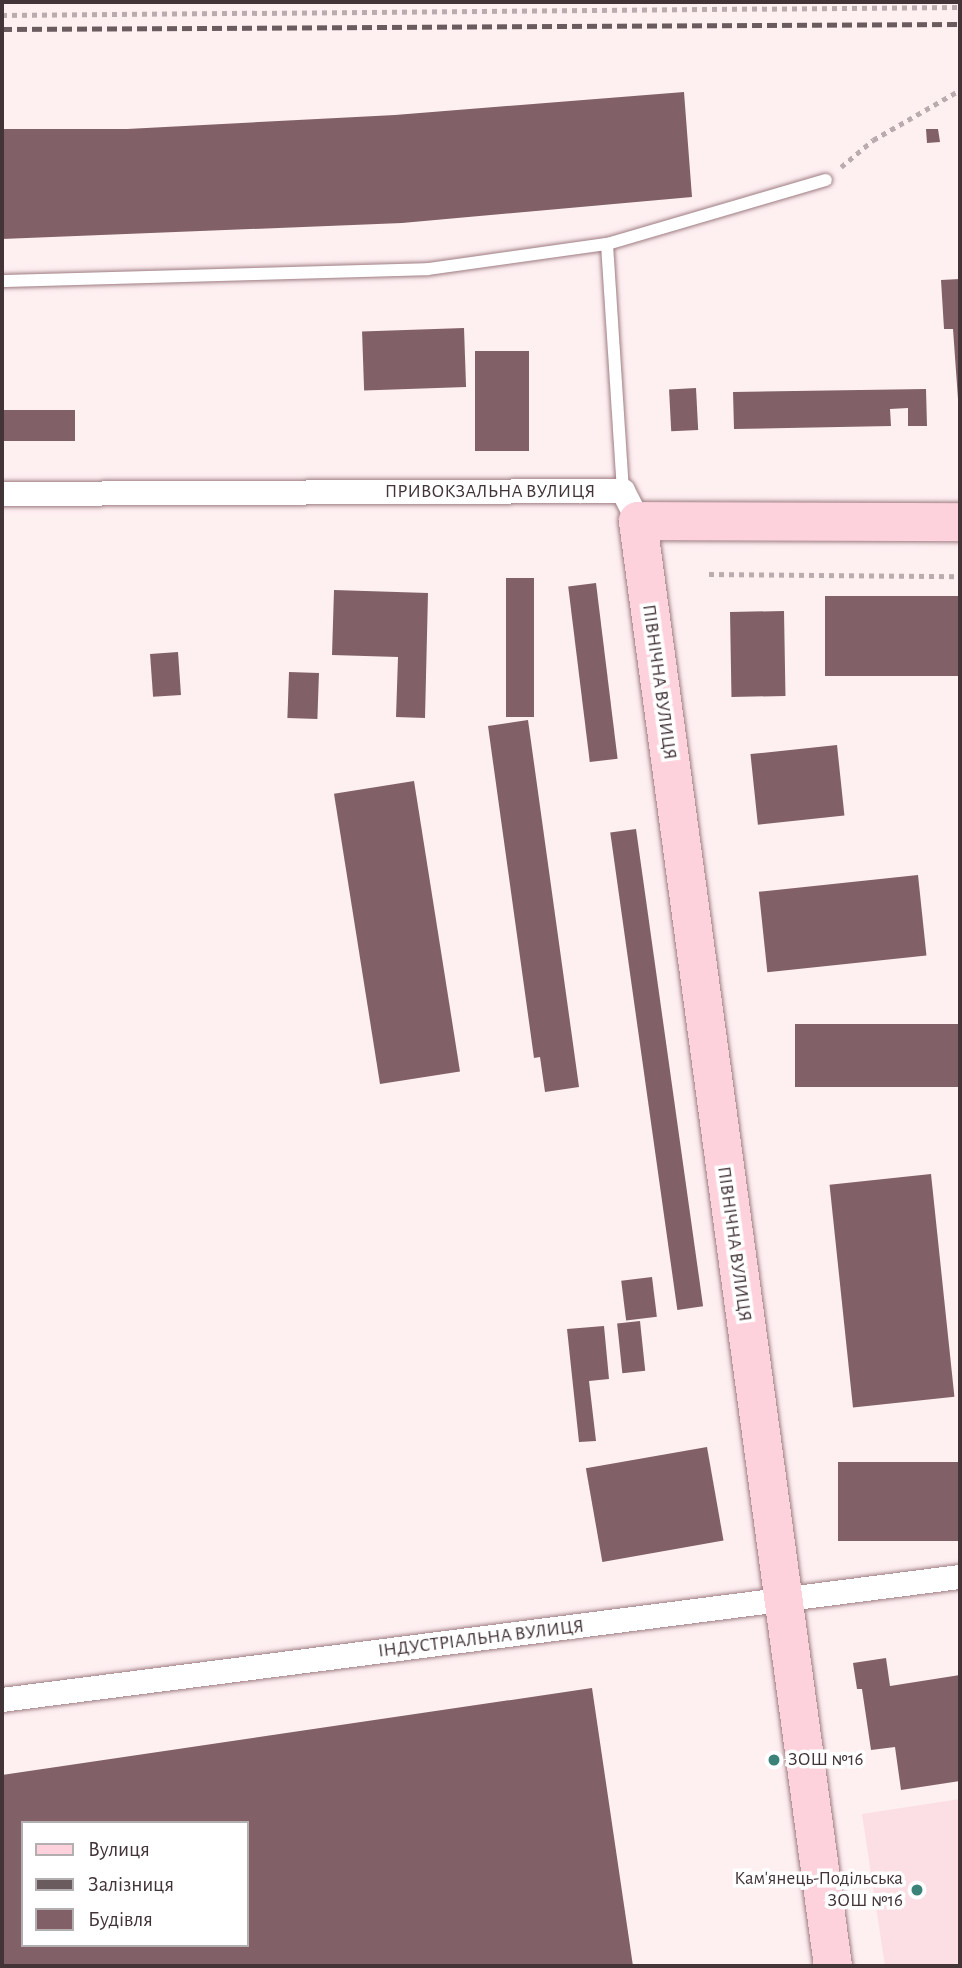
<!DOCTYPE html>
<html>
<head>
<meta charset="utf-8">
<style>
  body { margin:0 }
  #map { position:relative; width:962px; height:1968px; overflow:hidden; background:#feeff1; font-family:"Alegreya Sans",sans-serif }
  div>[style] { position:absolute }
  .built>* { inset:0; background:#fbdfe4 }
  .building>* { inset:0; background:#816167; transform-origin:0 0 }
  .path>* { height:4.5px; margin-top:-2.25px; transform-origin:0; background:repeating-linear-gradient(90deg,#baacae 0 5px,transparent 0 10px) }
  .roads { filter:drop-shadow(0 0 2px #9d7c82) drop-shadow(0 0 2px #9d7c82) }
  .service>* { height:12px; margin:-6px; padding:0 6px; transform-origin:6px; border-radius:6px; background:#fff }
  .minor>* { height:24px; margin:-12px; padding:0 12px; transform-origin:12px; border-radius:12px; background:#fff }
  .primary>* { height:38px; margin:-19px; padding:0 19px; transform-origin:19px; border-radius:19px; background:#fed2dc }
  .rail>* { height:5px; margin-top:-2.5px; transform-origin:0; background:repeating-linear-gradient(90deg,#695b5e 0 10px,transparent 0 15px) }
  .dots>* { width:19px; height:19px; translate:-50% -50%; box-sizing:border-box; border:4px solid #fff; border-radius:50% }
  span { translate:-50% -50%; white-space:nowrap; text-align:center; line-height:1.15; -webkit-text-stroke:7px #fff; paint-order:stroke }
  .street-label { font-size:19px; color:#423437 }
  .poi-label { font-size:19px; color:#423437 }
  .left { translate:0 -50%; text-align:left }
  .right { translate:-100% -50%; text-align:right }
  .frame { position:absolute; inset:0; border:4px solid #423437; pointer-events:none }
  .legend { position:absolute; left:21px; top:1821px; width:228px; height:126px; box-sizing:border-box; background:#fff; border:2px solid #b3aeaf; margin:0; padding:9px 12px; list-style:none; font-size:21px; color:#423437 }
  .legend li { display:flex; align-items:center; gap:14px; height:35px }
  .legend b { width:35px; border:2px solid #b3aeaf }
</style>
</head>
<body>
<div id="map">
  <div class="built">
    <i style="clip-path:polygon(960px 1799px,960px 1966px,885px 1966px,862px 1814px)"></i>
  </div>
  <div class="building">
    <i style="clip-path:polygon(684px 92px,692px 197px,402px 223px,2px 239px,2px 129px,127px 129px,395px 115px)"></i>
    <i style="clip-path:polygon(926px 129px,938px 129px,940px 142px,927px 143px)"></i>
    <i style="clip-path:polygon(960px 279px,960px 399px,958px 399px,953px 329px,944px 329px,941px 280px)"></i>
    <i style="left:464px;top:328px;width:59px;height:102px;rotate:88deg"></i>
    <i style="left:475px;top:351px;width:54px;height:100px"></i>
    <i style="left:696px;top:388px;width:42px;height:27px;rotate:87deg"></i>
    <i style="clip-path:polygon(926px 389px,927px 426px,908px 426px,908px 408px,890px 409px,891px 426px,734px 429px,733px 392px)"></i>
    <i style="left:75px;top:410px;width:31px;height:73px;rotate:90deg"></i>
    <i style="left:506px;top:578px;width:28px;height:139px"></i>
    <i style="left:596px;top:583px;width:177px;height:28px;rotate:83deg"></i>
    <i style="clip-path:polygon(334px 590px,428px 593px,425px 718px,396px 717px,398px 657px,332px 655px)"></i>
    <i style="left:960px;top:596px;width:80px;height:135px;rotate:90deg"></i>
    <i style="left:784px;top:611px;width:85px;height:54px;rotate:89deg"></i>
    <i style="left:178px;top:652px;width:43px;height:28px;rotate:86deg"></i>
    <i style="left:289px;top:672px;width:30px;height:46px;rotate:2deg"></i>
    <i style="clip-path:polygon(528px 720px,579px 1087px,545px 1092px,540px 1057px,534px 1058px,488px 726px)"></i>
    <i style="left:837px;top:745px;width:71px;height:87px;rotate:84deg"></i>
    <i style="left:414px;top:781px;width:294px;height:81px;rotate:81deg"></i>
    <i style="left:636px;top:829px;width:482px;height:26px;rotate:82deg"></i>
    <i style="left:918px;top:875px;width:81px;height:160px;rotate:84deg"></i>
    <i style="left:960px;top:1024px;width:63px;height:165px;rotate:90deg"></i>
    <i style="left:931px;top:1174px;width:224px;height:102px;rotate:84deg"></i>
    <i style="left:652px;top:1277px;width:40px;height:31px;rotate:83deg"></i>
    <i style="left:640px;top:1321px;width:50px;height:23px;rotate:84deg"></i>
    <i style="clip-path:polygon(604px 1326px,609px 1379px,589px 1381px,596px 1441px,579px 1442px,567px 1329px)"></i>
    <i style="left:707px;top:1447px;width:95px;height:123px;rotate:80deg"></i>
    <i style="left:960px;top:1462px;width:79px;height:122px;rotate:90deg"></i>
    <i style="clip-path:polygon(886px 1658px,890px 1686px,960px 1675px,960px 1781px,901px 1790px,895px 1747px,871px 1750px,862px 1689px,857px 1689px,853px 1663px)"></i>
    <i style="clip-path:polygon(evenodd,592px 1688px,633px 1966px,2px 1966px,2px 1775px,592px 1688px,23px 1823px,247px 1823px,247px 1945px,23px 1945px,23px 1823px)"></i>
  </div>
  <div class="path">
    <i style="left:2px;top:15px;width:958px;rotate:-0.48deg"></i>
    <i style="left:841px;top:167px;width:42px;rotate:-40.2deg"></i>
    <i style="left:873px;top:140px;width:100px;rotate:-29.9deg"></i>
    <i style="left:709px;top:574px;width:251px;rotate:0.5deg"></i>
  </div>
  <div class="roads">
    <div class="service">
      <i style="left:607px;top:244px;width:248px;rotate:86.3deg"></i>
      <i style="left:2px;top:281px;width:426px;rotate:-1.6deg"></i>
      <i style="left:428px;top:269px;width:181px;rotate:-8deg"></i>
      <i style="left:607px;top:244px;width:228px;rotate:-16.3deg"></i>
    </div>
    <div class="minor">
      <i style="left:2px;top:494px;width:621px;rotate:-0.28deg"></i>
      <i style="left:623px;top:491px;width:34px;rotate:63deg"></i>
      <i style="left:2px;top:1700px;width:966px;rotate:-7.32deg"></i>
    </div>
    <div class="primary">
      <i style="left:833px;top:1966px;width:1458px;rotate:-97.69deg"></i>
      <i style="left:638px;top:521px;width:322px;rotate:0.2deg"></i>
    </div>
  </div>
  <div class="rail">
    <i style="left:2px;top:29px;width:958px;rotate:-0.3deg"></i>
  </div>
  <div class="dots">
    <i style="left:774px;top:1760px;background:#3b8279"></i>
    <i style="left:917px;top:1890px;background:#3b8279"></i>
  </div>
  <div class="street-label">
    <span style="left:490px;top:492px">ПРИВОКЗАЛЬНА ВУЛИЦЯ</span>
    <span style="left:659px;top:682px;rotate:82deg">ПІВНІЧНА ВУЛИЦЯ</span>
    <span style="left:734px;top:1244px;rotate:82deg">ПІВНІЧНА ВУЛИЦЯ</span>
    <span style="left:481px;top:1639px;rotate:-7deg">ІНДУСТРІАЛЬНА ВУЛИЦЯ</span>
  </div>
  <div class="poi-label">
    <span class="left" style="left:788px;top:1760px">ЗОШ №16</span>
    <span class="right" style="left:903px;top:1890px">Кам'янець-Подільська<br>ЗОШ №16</span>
  </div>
  <div class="frame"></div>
  <ul class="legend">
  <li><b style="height:9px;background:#fed2dc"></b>Вулиця</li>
  <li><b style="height:9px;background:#695b5e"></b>Залізниця</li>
  <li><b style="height:19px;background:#816167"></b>Будівля</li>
  </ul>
</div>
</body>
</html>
